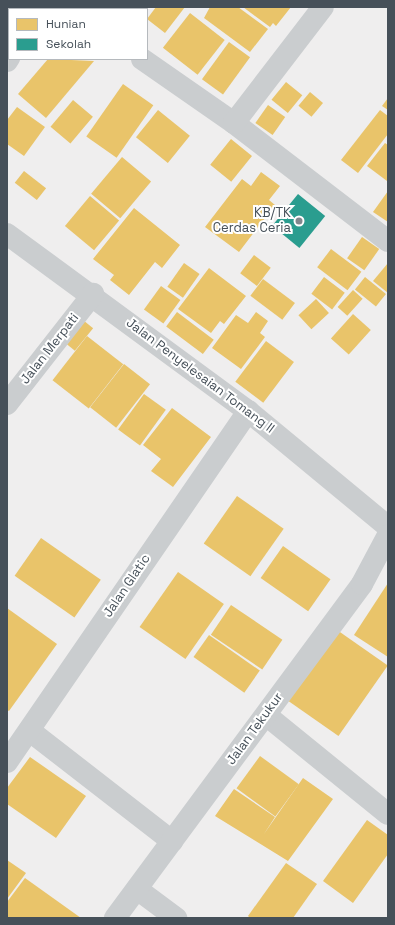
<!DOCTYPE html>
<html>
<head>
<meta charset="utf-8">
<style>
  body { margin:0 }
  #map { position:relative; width:395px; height:925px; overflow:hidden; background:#efeeee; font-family:"Space Grotesk",sans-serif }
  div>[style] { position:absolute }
  .homes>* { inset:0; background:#e9c46a; transform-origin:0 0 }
  .schools>* { inset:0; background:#2a9d8f; transform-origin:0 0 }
  .minor>* { height:22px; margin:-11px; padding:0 11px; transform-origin:11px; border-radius:11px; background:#cacdcf }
  .dots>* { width:11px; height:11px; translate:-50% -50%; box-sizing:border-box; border:2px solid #fff; border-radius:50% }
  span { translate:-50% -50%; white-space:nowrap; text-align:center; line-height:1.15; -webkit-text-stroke:4px #fff; paint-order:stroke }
  .poi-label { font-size:13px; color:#465059 }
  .right { translate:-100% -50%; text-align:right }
  .street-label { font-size:13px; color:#465059 }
  .frame { position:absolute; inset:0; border:8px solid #465059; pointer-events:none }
  .legend { position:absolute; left:8px; top:8px; width:140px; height:52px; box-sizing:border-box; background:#fff; border:1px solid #b5b9bd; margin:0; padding:5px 7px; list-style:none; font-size:12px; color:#465059 }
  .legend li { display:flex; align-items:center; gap:8px; height:20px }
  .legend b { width:20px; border:1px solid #b5b9bd }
</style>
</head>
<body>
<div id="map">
  <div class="homes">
    <i style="clip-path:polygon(7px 7px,17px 7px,9px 9px,7px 20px)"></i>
    <i style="clip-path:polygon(104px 7px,148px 7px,147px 9px)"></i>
    <i style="clip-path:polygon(156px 7px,185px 7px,165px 33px,147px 19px)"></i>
    <i style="clip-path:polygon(210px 7px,238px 7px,268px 29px,250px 52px,204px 18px)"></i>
    <i style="clip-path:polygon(243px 7px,291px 7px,276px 26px,273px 23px,270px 27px)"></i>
    <i style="left:190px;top:13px;width:44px;height:44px;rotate:38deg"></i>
    <i style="left:229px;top:42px;width:26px;height:46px;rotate:36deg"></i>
    <i style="clip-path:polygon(48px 59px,94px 61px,46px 118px,18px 94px)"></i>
    <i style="left:286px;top:82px;width:21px;height:23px;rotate:39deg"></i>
    <i style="left:123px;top:84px;width:37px;height:64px;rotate:35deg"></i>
    <i style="left:310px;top:92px;width:17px;height:18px;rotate:40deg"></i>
    <i style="clip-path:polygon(388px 98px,388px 110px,382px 106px)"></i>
    <i style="left:73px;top:100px;width:26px;height:35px;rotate:40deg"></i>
    <i style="left:268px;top:105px;width:21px;height:22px;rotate:35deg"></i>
    <i style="clip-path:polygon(17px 107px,45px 127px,24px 156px,7px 144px,7px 120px)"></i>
    <i style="left:158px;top:110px;width:41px;height:35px;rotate:39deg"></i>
    <i style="clip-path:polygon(380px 110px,388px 116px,388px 134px,358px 173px,341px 160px)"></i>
    <i style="left:231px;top:139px;width:27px;height:33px;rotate:39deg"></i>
    <i style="clip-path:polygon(385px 143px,388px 145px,387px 181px,367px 166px)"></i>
    <i style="left:122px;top:157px;width:38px;height:48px;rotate:40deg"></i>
    <i style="left:24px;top:171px;width:28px;height:15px;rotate:38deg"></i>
    <i style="clip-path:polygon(261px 172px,280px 186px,269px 200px,275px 205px,239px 252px,205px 227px,242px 179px,251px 186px)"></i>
    <i style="clip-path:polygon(388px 191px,388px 222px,373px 212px)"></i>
    <i style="left:90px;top:196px;width:38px;height:39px;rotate:40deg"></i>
    <i style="clip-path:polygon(134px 208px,180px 245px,162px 268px,155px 262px,129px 295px,110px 280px,114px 275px,93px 259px)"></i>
    <i style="left:362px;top:237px;width:21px;height:26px;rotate:35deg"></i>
    <i style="left:331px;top:249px;width:38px;height:23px;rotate:37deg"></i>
    <i style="left:254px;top:255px;width:21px;height:23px;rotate:37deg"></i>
    <i style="left:184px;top:263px;width:19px;height:29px;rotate:35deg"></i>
    <i style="clip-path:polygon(388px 263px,388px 293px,373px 281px)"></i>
    <i style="clip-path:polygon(209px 268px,246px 296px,224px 324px,220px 321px,211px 333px,178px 309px)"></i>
    <i style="left:324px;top:277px;width:26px;height:21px;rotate:37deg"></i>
    <i style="left:365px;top:277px;width:27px;height:16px;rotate:39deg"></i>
    <i style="left:263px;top:279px;width:40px;height:21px;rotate:37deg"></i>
    <i style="left:161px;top:286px;width:24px;height:29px;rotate:36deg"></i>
    <i style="left:353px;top:290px;width:13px;height:23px;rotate:42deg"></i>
    <i style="left:316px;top:299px;width:19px;height:24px;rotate:47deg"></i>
    <i style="left:177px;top:312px;width:46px;height:18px;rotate:37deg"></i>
    <i style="clip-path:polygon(256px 312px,268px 321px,260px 333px,265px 337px,241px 369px,212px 348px,236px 315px,248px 323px)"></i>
    <i style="left:353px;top:314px;width:24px;height:33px;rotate:42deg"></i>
    <i style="left:83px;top:320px;width:13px;height:29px;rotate:39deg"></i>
    <i style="left:87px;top:336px;width:46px;height:56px;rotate:38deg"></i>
    <i style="left:266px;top:341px;width:35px;height:51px;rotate:37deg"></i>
    <i style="left:124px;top:364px;width:33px;height:55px;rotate:38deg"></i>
    <i style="left:144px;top:394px;width:27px;height:44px;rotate:36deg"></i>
    <i style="clip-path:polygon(172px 408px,211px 437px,173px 487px,151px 471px,161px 459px,143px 445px)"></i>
    <i style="left:237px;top:496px;width:57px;height:58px;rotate:35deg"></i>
    <i style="left:41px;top:538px;width:73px;height:46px;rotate:35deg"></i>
    <i style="left:283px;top:546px;width:58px;height:39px;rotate:35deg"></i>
    <i style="left:178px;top:572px;width:56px;height:67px;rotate:35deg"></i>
    <i style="clip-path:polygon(388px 583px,388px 657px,354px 635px)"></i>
    <i style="left:231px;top:605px;width:62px;height:36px;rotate:34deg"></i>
    <i style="clip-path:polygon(7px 608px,57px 644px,9px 711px,7px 710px)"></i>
    <i style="left:337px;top:630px;width:62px;height:86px;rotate:35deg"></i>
    <i style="left:209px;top:635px;width:62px;height:27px;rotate:35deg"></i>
    <i style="left:260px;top:756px;width:48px;height:40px;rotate:36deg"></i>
    <i style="clip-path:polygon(30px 757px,86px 796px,56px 838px,7px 804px,7px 788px)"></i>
    <i style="clip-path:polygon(303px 778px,333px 799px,288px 861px,215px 816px,234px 789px,275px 817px,264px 834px)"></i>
    <i style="clip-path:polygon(367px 820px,388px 835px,388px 854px,353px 903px,323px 881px)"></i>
    <i style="clip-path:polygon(7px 860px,26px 873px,7px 899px)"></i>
    <i style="clip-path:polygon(286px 863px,317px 884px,293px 918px,250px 918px,248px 916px)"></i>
    <i style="clip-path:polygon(25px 878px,81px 918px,7px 918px,7px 902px)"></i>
  </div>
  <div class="schools">
    <i style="left:298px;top:194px;width:35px;height:41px;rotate:39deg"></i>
  </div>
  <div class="minor">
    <i style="left:67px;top:7px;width:4px;rotate:34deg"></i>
    <i style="left:48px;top:9px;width:3px;rotate:-45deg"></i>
    <i style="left:142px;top:59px;width:112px;rotate:34.8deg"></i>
    <i style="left:234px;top:123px;width:194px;rotate:37.5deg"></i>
    <i style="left:7px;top:61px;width:4px;rotate:-56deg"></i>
    <i style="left:234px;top:123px;width:146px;rotate:-52.5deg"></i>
    <i style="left:7px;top:234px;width:299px;rotate:36.3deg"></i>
    <i style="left:248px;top:411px;width:182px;rotate:39.6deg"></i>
    <i style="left:7px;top:404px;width:140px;rotate:-52deg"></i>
    <i style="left:266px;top:715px;width:157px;rotate:39.1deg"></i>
    <i style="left:30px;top:731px;width:180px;rotate:37.8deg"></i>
    <i style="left:7px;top:762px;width:426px;rotate:-55.5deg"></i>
    <i style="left:137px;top:889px;width:49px;rotate:36.6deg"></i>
    <i style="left:115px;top:918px;width:415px;rotate:-53.5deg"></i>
    <i style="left:362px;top:584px;width:55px;rotate:-62deg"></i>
  </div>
  <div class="dots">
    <i style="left:299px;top:221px;background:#81878d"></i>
  </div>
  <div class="poi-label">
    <span class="right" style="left:291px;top:221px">KB/TK<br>Cerdas Ceria</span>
  </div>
  <div class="street-label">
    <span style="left:50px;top:349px;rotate:-52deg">Jalan Merpati</span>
    <span style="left:200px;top:376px;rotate:37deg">Jalan Penyelesaian Tomang II</span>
    <span style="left:127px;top:586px;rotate:-56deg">Jalan Glatic</span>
    <span style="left:255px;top:729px;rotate:-54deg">Jalan Tekukur</span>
  </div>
  <div class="frame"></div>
  <ul class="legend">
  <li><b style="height:11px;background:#e9c46a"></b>Hunian</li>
  <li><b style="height:11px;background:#2a9d8f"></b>Sekolah</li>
  </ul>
</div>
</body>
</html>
